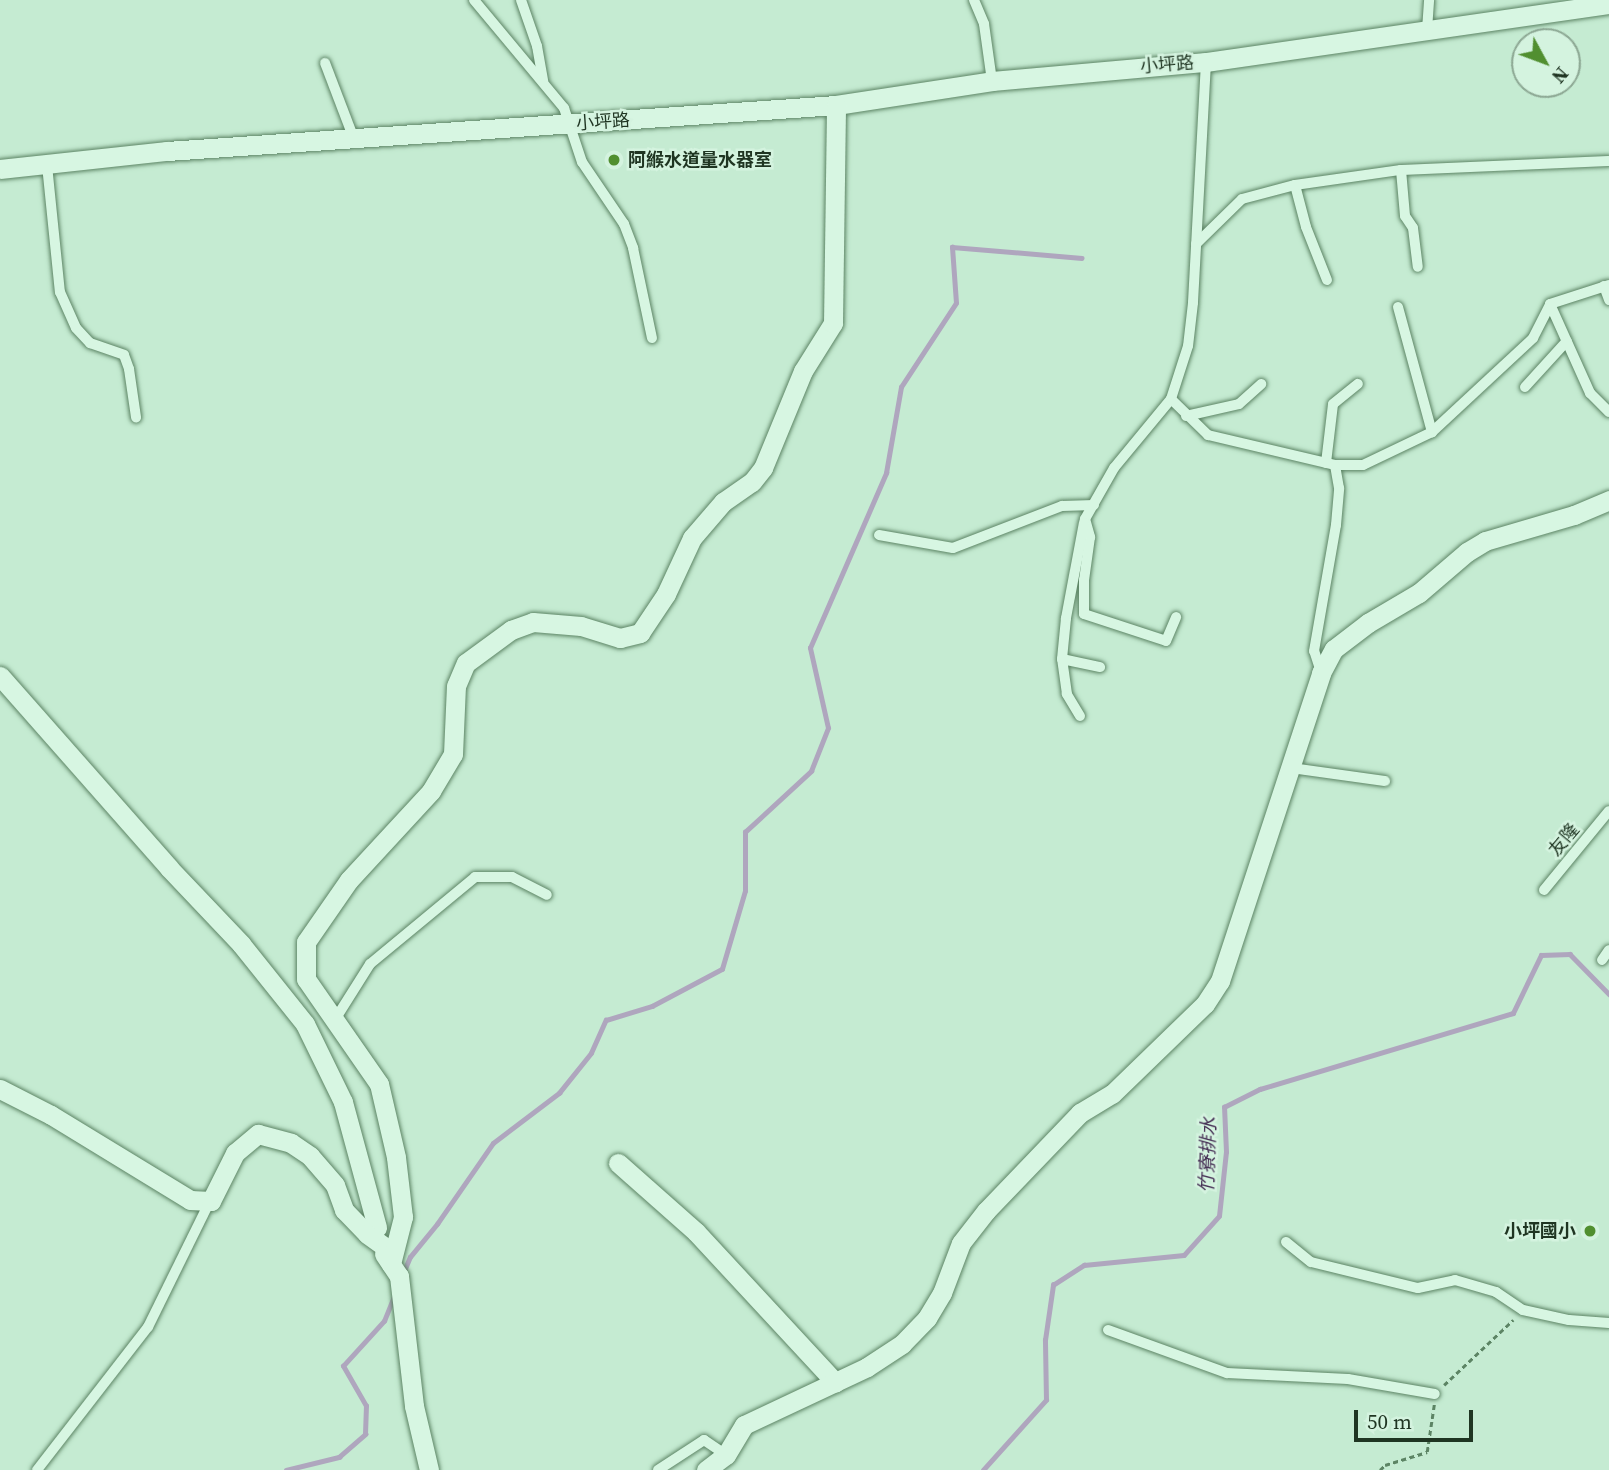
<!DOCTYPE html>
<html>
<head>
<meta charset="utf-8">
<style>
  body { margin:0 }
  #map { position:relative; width:1609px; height:1470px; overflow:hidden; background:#c5ebd2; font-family:"Source Serif 4","Noto Sans TC",serif }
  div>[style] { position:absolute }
  .stream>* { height:4.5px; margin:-2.25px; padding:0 2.25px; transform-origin:2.25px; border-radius:2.25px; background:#afa6be }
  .path>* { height:2.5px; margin-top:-1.25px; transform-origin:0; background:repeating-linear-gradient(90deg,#5c8464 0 5px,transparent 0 8.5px) }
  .roads { filter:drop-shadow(0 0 2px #5c8464) drop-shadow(0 0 2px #5c8464) }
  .lane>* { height:10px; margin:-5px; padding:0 5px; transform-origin:5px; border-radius:5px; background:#d7f6e2 }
  .street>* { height:19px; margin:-9.5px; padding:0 9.5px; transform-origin:9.5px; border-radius:9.5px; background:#d7f6e2 }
  .dots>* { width:19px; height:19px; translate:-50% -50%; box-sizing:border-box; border:4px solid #d4f3df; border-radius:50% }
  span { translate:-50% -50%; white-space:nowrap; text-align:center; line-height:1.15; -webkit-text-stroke:5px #d4f3df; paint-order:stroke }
  .street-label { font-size:18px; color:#1f3522 }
  .poi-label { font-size:18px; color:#1f3522; font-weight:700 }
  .left { translate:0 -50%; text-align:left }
  .right { translate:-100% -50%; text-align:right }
  .water-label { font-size:19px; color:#452f54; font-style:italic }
  .north { position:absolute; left:1511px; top:28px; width:70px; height:70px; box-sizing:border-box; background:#d4f3df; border:2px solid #8ca793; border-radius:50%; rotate:131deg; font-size:19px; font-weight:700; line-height:28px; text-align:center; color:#1f3522 }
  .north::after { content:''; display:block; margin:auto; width:24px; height:32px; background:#518f30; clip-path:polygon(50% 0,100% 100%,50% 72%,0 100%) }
  .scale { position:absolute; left:1354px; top:1410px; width:119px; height:32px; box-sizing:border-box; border:4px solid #1f3522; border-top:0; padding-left:9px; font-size:21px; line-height:24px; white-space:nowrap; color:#1f3522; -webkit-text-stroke:5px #d4f3df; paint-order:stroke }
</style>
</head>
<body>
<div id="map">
  <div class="stream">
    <i style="left:404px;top:1271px;width:15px;rotate:-67deg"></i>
    <i style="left:410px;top:1257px;width:43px;rotate:-50.7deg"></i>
    <i style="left:437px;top:1224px;width:98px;rotate:-55.3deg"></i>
    <i style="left:493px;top:1143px;width:83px;rotate:-37.1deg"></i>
    <i style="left:559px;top:1093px;width:51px;rotate:-51.3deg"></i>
    <i style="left:591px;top:1053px;width:36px;rotate:-66deg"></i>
    <i style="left:606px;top:1020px;width:48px;rotate:-16.9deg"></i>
    <i style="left:652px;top:1006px;width:79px;rotate:-27.9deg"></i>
    <i style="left:722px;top:969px;width:81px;rotate:-73.6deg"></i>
    <i style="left:745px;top:891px;width:59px;rotate:-90deg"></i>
    <i style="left:745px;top:832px;width:90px;rotate:-42.7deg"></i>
    <i style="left:811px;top:771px;width:46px;rotate:-68.4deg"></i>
    <i style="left:828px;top:728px;width:82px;rotate:-102.7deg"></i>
    <i style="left:810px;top:648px;width:191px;rotate:-66.5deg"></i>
    <i style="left:886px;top:473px;width:87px;rotate:-80.1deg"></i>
    <i style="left:901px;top:387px;width:100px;rotate:-56.8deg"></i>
    <i style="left:956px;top:303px;width:56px;rotate:-94.1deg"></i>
    <i style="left:952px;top:247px;width:130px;rotate:4.8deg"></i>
    <i style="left:286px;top:1470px;width:55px;rotate:-13.8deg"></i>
    <i style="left:339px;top:1457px;width:35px;rotate:-41deg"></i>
    <i style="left:365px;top:1434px;width:28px;rotate:-88deg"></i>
    <i style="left:366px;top:1406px;width:46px;rotate:-119.9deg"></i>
    <i style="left:343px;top:1366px;width:61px;rotate:-47.7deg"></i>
    <i style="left:384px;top:1321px;width:27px;rotate:-68deg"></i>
    <i style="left:983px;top:1470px;width:94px;rotate:-48deg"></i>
    <i style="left:1046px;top:1400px;width:60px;rotate:-91deg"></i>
    <i style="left:1045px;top:1340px;width:56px;rotate:-81.7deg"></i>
    <i style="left:1053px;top:1285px;width:37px;rotate:-33deg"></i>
    <i style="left:1084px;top:1265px;width:100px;rotate:-5.7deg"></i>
    <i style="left:1184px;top:1255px;width:52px;rotate:-48.1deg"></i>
    <i style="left:1219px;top:1216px;width:64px;rotate:-83.8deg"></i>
    <i style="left:1226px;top:1152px;width:45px;rotate:-92.5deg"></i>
    <i style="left:1224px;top:1107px;width:40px;rotate:-26.6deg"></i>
    <i style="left:1260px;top:1089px;width:264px;rotate:-16.7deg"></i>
    <i style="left:1513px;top:1013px;width:64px;rotate:-64.2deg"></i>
    <i style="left:1541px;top:955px;width:29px;rotate:-2deg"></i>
    <i style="left:1570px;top:954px;width:56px;rotate:45.7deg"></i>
  </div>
  <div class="path">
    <i style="left:1444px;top:1385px;width:95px;rotate:-43.3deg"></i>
    <i style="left:1380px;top:1470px;width:7px;rotate:-45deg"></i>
    <i style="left:1385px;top:1465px;width:44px;rotate:-17.2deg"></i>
    <i style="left:1427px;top:1452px;width:48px;rotate:-81.5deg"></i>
  </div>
  <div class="roads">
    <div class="lane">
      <i style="left:474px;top:0;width:141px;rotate:50.2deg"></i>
      <i style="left:564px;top:108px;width:57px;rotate:71.6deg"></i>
      <i style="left:582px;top:162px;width:75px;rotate:55.9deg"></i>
      <i style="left:624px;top:224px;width:26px;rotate:69deg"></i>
      <i style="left:633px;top:248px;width:92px;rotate:78.1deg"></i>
      <i style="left:521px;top:0;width:49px;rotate:70.8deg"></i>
      <i style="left:537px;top:46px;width:36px;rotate:80deg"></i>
      <i style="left:974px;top:0;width:26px;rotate:67deg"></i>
      <i style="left:984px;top:24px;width:58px;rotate:82deg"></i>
      <i style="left:1427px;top:30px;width:30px;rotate:-86deg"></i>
      <i style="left:1206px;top:62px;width:241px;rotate:93.1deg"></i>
      <i style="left:1193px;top:303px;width:43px;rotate:96.6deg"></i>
      <i style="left:1188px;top:346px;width:56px;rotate:107.8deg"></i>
      <i style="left:1171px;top:399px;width:52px;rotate:44.2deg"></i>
      <i style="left:1208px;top:435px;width:130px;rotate:13.3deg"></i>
      <i style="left:1335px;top:465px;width:28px"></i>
      <i style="left:1363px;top:465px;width:76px;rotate:-25.6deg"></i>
      <i style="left:1432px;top:432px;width:138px;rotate:-42.9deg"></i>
      <i style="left:1533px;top:338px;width:38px;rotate:-63deg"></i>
      <i style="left:1550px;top:304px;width:62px;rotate:-17.9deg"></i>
      <i style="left:325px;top:63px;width:81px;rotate:69.1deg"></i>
      <i style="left:47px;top:165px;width:128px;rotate:84.2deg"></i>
      <i style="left:60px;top:292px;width:39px;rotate:66deg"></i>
      <i style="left:76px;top:328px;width:21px;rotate:47deg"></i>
      <i style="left:90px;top:343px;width:36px;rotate:19deg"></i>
      <i style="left:124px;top:355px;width:15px;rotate:70deg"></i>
      <i style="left:129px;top:369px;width:49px;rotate:81.7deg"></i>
      <i style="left:1401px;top:170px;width:46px;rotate:85deg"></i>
      <i style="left:1405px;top:216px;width:14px;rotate:56deg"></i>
      <i style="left:1413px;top:228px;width:39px;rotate:83deg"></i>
      <i style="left:1295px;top:185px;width:43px;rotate:75.3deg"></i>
      <i style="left:1306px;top:227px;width:57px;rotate:68.4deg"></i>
      <i style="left:1196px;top:244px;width:64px;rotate:-44.4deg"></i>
      <i style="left:1242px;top:199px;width:55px;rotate:-14.8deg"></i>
      <i style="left:1295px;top:185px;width:107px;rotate:-8.1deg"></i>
      <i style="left:1401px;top:170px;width:208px;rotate:-2.5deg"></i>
      <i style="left:1604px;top:286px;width:15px;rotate:70deg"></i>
      <i style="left:1550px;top:304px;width:98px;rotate:65.8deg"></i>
      <i style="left:1590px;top:393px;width:27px;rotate:45deg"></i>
      <i style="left:1398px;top:307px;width:130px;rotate:74.8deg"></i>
      <i style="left:1525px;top:387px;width:62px;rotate:-47.6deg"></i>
      <i style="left:1171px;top:399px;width:89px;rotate:129.6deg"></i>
      <i style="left:1114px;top:468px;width:59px;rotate:119.6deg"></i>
      <i style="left:1085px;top:519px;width:19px;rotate:74deg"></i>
      <i style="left:1090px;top:537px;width:43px;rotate:97.9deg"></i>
      <i style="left:1084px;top:580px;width:34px;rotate:90deg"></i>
      <i style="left:1084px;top:614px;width:86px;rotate:18.2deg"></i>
      <i style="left:1166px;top:641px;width:26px;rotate:-67deg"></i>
      <i style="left:1186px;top:416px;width:54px;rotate:-12.8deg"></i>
      <i style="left:1239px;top:404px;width:30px;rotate:-42deg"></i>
      <i style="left:1326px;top:463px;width:59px;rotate:-83.2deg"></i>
      <i style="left:1333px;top:404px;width:32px;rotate:-39deg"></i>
      <i style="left:879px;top:535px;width:75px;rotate:10deg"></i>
      <i style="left:953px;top:548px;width:117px;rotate:-21.1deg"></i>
      <i style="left:1062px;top:506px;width:32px;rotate:-2deg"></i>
      <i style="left:1062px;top:659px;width:39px;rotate:12deg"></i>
      <i style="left:1321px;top:672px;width:22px;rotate:-108deg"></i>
      <i style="left:1314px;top:651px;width:128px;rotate:-80.1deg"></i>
      <i style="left:1336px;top:525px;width:37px;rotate:-85deg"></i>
      <i style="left:1339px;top:488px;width:23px;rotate:-100deg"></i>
      <i style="left:1080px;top:716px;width:26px;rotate:-121deg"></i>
      <i style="left:1067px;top:694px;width:35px;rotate:-98deg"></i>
      <i style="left:1062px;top:659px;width:41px;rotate:-84.4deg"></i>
      <i style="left:1066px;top:618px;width:97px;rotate:-79.3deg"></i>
      <i style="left:1291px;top:768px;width:95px;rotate:7.9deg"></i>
      <i style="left:1544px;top:890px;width:102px;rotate:-50.6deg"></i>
      <i style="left:1602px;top:960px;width:12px;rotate:-55deg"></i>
      <i style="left:336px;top:1018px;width:64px;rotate:-57.8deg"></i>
      <i style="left:370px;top:964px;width:136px;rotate:-39.6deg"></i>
      <i style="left:475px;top:877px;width:37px"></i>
      <i style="left:512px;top:877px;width:39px;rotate:27deg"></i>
      <i style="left:1286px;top:1242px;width:32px;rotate:39deg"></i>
      <i style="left:1311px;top:1262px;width:110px;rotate:13.7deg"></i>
      <i style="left:1418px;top:1288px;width:38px;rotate:-12deg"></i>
      <i style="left:1455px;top:1280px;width:43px;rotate:16.3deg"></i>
      <i style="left:1496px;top:1292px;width:32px;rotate:34deg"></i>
      <i style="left:1523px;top:1310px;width:47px;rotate:12.3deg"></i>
      <i style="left:1569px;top:1320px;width:40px;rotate:4.3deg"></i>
      <i style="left:1108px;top:1330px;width:127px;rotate:19.9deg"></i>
      <i style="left:1227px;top:1373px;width:121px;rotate:2.8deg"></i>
      <i style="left:1348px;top:1379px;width:88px;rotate:9.8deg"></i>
      <i style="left:37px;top:1470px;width:181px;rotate:-52.2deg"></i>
      <i style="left:148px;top:1327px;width:140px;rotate:-63.8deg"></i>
      <i style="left:658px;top:1470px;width:55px;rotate:-33.1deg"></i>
      <i style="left:704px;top:1440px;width:27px;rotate:34deg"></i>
    </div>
    <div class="street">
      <i style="left:0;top:169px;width:168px;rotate:-6.2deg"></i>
      <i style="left:167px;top:151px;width:671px;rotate:-3.93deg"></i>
      <i style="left:836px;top:105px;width:158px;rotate:-8.7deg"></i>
      <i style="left:992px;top:81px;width:215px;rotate:-5.1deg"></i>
      <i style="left:1206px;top:62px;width:407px;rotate:-8.2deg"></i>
      <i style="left:0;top:676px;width:256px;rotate:48.6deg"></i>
      <i style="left:169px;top:868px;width:105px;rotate:46.5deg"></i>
      <i style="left:241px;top:944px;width:102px;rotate:51.3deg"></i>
      <i style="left:305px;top:1024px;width:87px;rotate:64deg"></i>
      <i style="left:343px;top:1102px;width:130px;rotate:74.8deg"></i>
      <i style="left:0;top:1089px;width:57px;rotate:27deg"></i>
      <i style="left:51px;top:1115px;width:163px;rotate:31.4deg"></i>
      <i style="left:190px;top:1200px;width:21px;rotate:3deg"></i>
      <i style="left:211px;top:1201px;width:54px;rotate:-63.4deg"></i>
      <i style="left:235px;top:1153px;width:30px;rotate:-40deg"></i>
      <i style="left:258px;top:1134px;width:34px;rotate:15deg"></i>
      <i style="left:291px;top:1143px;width:23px;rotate:34deg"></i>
      <i style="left:310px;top:1156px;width:38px;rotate:49deg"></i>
      <i style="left:335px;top:1185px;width:27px;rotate:70deg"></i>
      <i style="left:344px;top:1210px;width:33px;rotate:46deg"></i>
      <i style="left:367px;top:1234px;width:22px;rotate:36deg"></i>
      <i style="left:385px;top:1247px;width:18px;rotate:71deg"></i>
      <i style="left:618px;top:1163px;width:104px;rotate:41.5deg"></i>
      <i style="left:696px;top:1232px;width:205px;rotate:47.2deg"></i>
      <i style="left:384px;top:1254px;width:27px;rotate:56deg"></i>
      <i style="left:399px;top:1276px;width:131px;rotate:83.4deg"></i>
      <i style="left:414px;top:1406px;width:66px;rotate:76.8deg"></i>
      <i style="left:391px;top:1264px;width:49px;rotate:-75.7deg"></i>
      <i style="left:403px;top:1217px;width:60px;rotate:-96.7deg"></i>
      <i style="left:396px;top:1157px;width:75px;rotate:-103.1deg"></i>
      <i style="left:379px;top:1084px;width:128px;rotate:-124.8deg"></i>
      <i style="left:306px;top:979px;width:37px;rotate:-90deg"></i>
      <i style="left:306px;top:942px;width:75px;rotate:-55.3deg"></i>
      <i style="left:349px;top:880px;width:121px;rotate:-47.3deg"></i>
      <i style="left:431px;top:791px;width:43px;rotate:-59.3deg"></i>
      <i style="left:453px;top:754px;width:68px;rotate:-87.5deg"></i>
      <i style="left:456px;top:686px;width:25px;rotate:-67deg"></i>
      <i style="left:466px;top:663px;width:56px;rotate:-36.3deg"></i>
      <i style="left:511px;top:630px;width:23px;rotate:-20deg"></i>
      <i style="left:533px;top:622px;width:48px;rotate:4.8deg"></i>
      <i style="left:581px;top:626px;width:41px;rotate:17.1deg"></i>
      <i style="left:620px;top:638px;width:21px;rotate:-14deg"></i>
      <i style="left:640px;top:633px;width:47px;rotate:-56.3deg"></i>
      <i style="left:666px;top:594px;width:62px;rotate:-65.1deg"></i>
      <i style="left:692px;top:538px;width:48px;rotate:-49.3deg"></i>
      <i style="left:723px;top:502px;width:35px;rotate:-35deg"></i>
      <i style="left:752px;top:482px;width:18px;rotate:-52deg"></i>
      <i style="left:763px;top:468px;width:105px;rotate:-67.6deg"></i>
      <i style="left:803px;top:371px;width:57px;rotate:-58deg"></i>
      <i style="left:833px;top:323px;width:218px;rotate:-89.2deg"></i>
      <i style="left:706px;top:1470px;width:25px;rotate:-37deg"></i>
      <i style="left:726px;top:1455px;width:35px;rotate:-59deg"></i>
      <i style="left:744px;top:1425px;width:136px;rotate:-25.2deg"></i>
      <i style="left:867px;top:1367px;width:42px;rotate:-33.3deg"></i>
      <i style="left:902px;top:1344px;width:36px;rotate:-46deg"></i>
      <i style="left:927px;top:1318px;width:29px;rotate:-59deg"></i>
      <i style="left:942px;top:1293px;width:53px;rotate:-69.2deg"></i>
      <i style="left:961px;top:1243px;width:41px;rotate:-52deg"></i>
      <i style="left:986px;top:1211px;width:136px;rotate:-46.2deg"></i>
      <i style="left:1080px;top:1113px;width:37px;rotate:-31deg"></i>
      <i style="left:1112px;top:1094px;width:129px;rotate:-44.1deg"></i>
      <i style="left:1205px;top:1004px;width:27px;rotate:-57deg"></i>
      <i style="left:1220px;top:981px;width:324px;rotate:-71.8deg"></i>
      <i style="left:1321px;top:673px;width:27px;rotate:-62deg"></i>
      <i style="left:1334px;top:649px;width:43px;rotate:-37.4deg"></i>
      <i style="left:1368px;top:623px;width:59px;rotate:-30.5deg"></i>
      <i style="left:1419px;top:593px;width:63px;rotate:-40.5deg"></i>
      <i style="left:1467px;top:552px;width:21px;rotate:-31deg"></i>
      <i style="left:1485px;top:541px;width:93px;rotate:-16.3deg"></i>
      <i style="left:1574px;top:515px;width:38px;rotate:-23deg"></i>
    </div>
  </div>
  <div class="dots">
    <i style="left:614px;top:160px;background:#518f30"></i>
    <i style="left:1590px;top:1231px;background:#518f30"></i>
  </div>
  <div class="street-label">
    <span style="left:1167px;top:65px;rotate:-5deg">小坪路</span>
    <span style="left:603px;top:122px;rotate:-4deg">小坪路</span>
    <span style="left:1564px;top:840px;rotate:-50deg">友隆</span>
  </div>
  <div class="poi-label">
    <span class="left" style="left:628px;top:160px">阿緱水道量水器室</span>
    <span class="right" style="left:1576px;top:1231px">小坪國小</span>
  </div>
  <div class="water-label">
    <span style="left:1208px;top:1155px;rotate:-88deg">竹寮排水</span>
  </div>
  <div class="north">N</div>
  <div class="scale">50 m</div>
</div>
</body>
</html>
